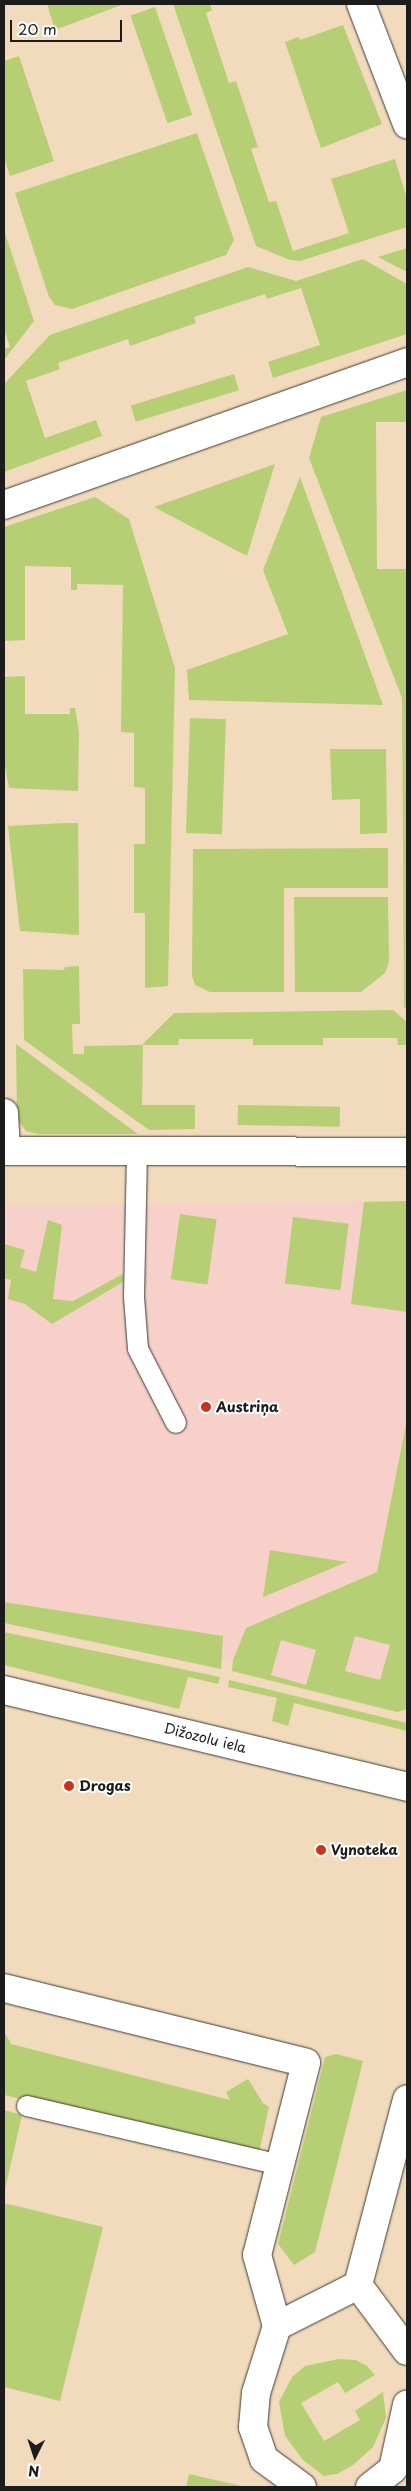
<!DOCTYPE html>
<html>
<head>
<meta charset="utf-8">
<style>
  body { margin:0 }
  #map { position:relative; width:411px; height:2491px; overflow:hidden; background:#f2dbbc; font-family:"Playpen Sans",sans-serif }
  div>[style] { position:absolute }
  .built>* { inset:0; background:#f7d0ca }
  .green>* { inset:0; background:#b6cf74; transform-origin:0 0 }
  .roads { filter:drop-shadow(0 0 1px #3c3934) drop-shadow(0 0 1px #3c3934) }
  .lane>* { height:20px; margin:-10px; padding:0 10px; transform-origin:10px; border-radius:10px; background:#fff }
  .street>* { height:28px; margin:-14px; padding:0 14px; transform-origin:14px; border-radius:14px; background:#fff }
  .dots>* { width:14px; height:14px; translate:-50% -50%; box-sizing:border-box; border:2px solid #fff; border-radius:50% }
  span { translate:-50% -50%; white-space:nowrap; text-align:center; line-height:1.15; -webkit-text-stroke:4px #fff; paint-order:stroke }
  .poi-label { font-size:14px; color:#1c1c1c; font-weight:700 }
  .left { translate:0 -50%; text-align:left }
  .street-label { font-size:14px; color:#1c1c1c }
  .frame { position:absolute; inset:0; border:5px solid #1c1c1c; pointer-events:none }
  .north { position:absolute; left:10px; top:2431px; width:50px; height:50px; -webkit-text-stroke:4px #fff; paint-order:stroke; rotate:184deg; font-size:14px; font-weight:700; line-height:20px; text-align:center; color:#1c1c1c }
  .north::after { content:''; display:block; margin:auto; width:18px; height:22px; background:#1c1c1c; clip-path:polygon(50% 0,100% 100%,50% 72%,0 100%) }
  .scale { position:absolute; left:10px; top:20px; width:112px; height:22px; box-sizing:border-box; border:2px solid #1c1c1c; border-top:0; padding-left:6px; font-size:15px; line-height:18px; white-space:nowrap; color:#1c1c1c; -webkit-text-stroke:4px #fff; paint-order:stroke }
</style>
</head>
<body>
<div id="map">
  <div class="built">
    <i style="clip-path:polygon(407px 1201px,407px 1688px,313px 1662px,306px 1685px,271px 1675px,273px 1669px,4px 1608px,4px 1206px)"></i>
  </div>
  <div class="green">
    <i style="clip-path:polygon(47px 4px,124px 4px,55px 30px)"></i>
    <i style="clip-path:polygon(173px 4px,210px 4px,212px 10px,206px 13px,229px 83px,236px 81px,258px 147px,251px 149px,269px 202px,276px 201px,293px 251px,349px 233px,331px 179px,395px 159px,407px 199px,407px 227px,300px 261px,290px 260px,256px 246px)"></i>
    <i style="left:155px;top:7px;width:114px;height:26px;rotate:71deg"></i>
    <i style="clip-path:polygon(343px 25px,382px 124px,321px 148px,285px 42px,299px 37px,300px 40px)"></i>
    <i style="clip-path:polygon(19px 56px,54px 161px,10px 176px,4px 158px,4px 61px)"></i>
    <i style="clip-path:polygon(197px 133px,234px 240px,226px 255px,72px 309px,55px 305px,49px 297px,15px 193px)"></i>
    <i style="clip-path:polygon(4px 230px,34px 321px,4px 360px,4px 349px,10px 347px,4px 329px)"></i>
    <i style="clip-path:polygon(407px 248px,407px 272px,378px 257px)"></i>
    <i style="clip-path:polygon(363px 259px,407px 284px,407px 334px,273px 378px,268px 362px,320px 345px,301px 288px,267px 299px,265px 294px,194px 317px,196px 323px,130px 346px,128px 339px,58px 363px,60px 369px,26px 381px,45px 438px,96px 420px,102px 436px,4px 472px,4px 384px,50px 335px,248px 267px,296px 281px)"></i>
    <i style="left:234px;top:374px;width:17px;height:108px;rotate:73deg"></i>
    <i style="clip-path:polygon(407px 390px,407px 422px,376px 422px,377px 569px,407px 569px,407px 1009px,404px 1007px,402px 698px,309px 458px,321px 417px)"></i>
    <i style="clip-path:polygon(275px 464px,247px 556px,154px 507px)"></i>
    <i style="clip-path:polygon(300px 477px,383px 705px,189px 700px,187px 670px,288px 634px,263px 570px)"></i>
    <i style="clip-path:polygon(95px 497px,129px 519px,175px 668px,168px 986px,145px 988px,145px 913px,134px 913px,134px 844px,145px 844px,145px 788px,134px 787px,134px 733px,121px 732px,123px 585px,77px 584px,77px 590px,71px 590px,71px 567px,25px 566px,25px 640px,4px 641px,4px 527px)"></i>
    <i style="clip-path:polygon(25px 676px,25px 714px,70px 714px,70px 708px,75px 708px,79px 732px,78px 791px,9px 788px,4px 762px,4px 677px)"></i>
    <i style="left:190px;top:718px;width:36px;height:115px;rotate:2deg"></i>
    <i style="clip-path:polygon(330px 749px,386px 749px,387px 833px,360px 834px,360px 799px,332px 800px)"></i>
    <i style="clip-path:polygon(65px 823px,78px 823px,79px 935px,20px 931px,8px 826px)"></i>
    <i style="clip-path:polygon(388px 848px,388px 888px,284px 888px,284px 992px,210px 992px,195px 985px,192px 976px,193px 849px)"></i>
    <i style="clip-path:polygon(294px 897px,388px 897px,389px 962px,385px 973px,361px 992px,295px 992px)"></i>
    <i style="clip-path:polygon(79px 966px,80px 1024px,72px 1024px,73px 1054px,84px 1054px,84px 1046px,142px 1045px,174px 1013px,393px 1010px,407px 1022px,407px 1045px,398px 1045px,397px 1038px,323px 1038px,323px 1045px,253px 1045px,253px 1039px,179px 1039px,178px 1045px,143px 1045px,142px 1105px,195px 1105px,195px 1129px,149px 1130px,24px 1040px,23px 969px,64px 970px,65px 967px)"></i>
    <i style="clip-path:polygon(16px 1044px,138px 1134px,38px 1134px,26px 1131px,17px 1119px)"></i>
    <i style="left:238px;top:1105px;width:102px;height:20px;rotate:1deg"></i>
    <i style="clip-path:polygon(407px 1201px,407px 1312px,351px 1304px,364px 1202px)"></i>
    <i style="left:180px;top:1214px;width:37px;height:66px;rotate:8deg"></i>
    <i style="left:293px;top:1217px;width:56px;height:67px;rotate:7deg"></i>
    <i style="clip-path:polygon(48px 1220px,62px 1225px,53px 1299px,73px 1301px,123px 1274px,123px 1282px,52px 1324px,25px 1304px,8px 1299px,11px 1280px,4px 1278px,4px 1244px,25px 1250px,20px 1267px,36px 1272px)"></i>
    <i style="clip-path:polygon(evenodd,407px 1419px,407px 1709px,397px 1712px,232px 1671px,233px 1660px,246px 1628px,377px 1572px,407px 1419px,355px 1636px,390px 1645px,380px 1680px,345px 1671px,355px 1636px,407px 1419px,281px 1640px,316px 1650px,306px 1685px,271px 1675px,281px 1640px)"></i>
    <i style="clip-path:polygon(270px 1550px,347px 1562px,263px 1597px)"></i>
    <i style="clip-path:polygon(4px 1602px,223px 1636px,221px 1669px,4px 1623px)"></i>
    <i style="clip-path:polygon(4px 1632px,220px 1677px,218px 1684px,188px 1677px,179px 1709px,4px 1665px)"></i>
    <i style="clip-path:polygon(229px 1680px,407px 1723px,407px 1731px,294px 1703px,288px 1726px,272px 1721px,277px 1698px,228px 1687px)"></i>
    <i style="clip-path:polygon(4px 2031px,11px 2044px,230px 2100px,226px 2092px,248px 2079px,263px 2103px,269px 2107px,259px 2153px,251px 2155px,4px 2095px)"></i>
    <i style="clip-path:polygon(336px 2054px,363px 2061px,315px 2252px,294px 2265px,278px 2244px,325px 2057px)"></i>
    <i style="clip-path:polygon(4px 2110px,22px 2115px,4px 2194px)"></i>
    <i style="clip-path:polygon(4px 2203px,103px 2227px,60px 2401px,4px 2387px)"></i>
    <i style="clip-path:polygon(339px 2359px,356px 2360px,367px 2366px,375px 2375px,345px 2393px,338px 2382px,301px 2403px,324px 2441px,360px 2420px,355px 2411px,383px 2392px,386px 2418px,373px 2447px,353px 2465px,337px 2474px,324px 2476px,303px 2460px,285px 2436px,279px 2402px,292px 2377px,305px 2366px)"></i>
    <i style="clip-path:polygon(189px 2474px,246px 2487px,186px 2487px)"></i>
  </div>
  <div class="roads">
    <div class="lane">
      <i style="left:137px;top:1153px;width:144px;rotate:91.2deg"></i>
      <i style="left:134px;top:1297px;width:52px;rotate:85.6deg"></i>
      <i style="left:138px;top:1349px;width:83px;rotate:62.8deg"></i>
      <i style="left:27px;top:2106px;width:260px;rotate:13.1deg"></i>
    </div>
    <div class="street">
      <i style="left:361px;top:4px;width:129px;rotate:69deg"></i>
      <i style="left:4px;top:505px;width:428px;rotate:-19.5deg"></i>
      <i style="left:4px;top:1113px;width:38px;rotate:87deg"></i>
      <i style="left:4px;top:1151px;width:403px;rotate:0.1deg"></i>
      <i style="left:4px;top:1690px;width:415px;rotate:13.5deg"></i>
      <i style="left:4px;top:1988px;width:311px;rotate:13.9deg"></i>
      <i style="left:306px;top:2063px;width:198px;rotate:104.3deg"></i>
      <i style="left:257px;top:2255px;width:74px;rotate:74.3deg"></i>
      <i style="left:358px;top:2285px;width:82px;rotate:53.4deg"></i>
      <i style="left:302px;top:2487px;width:47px;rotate:-143.6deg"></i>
      <i style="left:264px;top:2459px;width:34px;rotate:-109deg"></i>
      <i style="left:253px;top:2427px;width:34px;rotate:-85deg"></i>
      <i style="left:256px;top:2393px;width:70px;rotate:-72.6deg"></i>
      <i style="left:277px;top:2326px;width:91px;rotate:-26.8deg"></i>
      <i style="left:358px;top:2285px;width:192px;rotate:-75.2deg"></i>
      <i style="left:370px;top:2487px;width:29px;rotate:-38deg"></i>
      <i style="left:393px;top:2469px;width:66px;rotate:-77.7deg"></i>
    </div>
  </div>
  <div class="dots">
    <i style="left:206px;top:1407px;background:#c8321e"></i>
    <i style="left:69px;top:1786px;background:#c8321e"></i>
    <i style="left:321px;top:1850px;background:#c8321e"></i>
  </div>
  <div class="poi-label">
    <span class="left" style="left:216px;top:1407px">Austriņa</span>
    <span class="left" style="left:79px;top:1786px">Drogas</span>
    <span class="left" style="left:331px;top:1850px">Vynoteka</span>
  </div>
  <div class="street-label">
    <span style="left:205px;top:1738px;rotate:14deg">Dižozolu iela</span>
  </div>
  <div class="frame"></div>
  <div class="north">N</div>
  <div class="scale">20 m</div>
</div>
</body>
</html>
